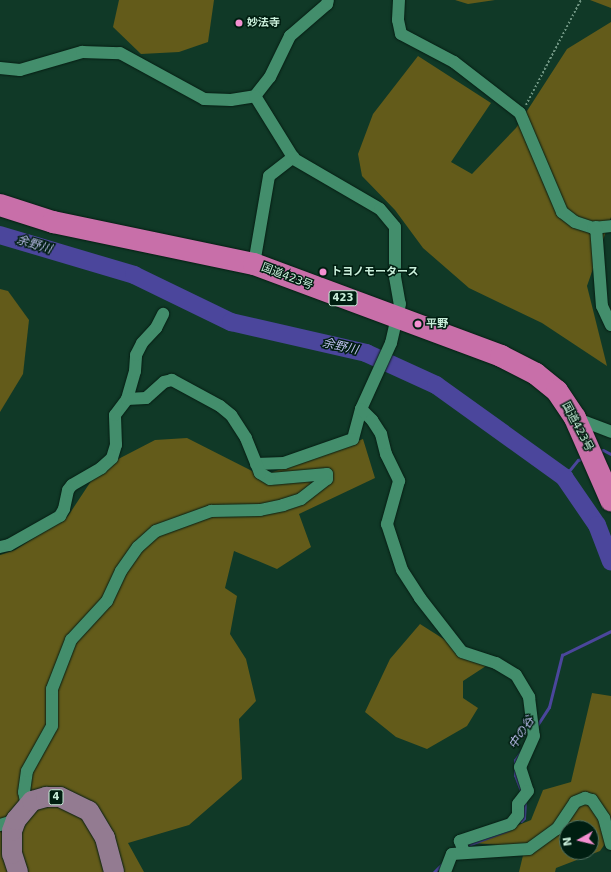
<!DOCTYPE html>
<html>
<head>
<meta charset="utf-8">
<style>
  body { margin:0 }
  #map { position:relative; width:611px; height:872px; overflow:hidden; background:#103927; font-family:"DejaVu Sans","Noto Sans JP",sans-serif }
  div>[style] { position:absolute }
  .green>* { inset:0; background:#635b1a }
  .stream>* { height:3px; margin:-1.5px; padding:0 1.5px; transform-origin:1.5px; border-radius:1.5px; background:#4b469c }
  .river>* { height:18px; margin:-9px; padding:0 9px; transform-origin:9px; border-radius:9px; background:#4b469c }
  .path>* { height:2px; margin-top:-1px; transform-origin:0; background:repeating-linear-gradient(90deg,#6f9582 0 2px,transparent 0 4px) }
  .roads { filter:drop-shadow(0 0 1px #061d13) drop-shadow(0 0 1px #061d13) }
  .street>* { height:12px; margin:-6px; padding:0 6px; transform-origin:6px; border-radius:6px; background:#438e6c }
  .primary>* { height:20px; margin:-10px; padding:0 10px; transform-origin:10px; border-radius:10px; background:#937b91 }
  .highway>* { height:22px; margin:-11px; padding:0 11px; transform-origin:11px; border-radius:11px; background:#c86fa9 }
  .dots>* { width:11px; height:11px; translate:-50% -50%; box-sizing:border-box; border:2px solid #001e11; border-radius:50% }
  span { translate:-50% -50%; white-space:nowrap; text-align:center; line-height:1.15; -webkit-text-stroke:3px #001e11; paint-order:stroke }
  .shield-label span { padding:1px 3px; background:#001e11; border:1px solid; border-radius:3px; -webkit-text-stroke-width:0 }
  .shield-label { font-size:10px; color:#caefdb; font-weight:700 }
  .poi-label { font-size:11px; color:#caefdb; font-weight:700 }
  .left { translate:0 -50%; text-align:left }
  .street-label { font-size:11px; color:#caefdb }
  .water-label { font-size:12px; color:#bec1f0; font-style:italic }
  .north { position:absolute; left:559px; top:820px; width:40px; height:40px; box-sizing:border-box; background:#001e11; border:1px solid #517262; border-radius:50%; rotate:262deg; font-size:11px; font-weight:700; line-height:16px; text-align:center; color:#caefdb }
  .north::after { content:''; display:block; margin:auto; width:14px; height:18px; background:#f590d1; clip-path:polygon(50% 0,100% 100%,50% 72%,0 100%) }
</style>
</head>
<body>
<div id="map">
  <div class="green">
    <i style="clip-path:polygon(119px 0,214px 0,208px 42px,179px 52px,141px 54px,113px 27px)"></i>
    <i style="clip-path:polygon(455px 0,495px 0,468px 4px)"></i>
    <i style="clip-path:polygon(590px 0,611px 0,611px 8px)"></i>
    <i style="clip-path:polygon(611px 22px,611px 217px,587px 286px,607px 366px,542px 323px,469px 288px,423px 248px,395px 210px,362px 176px,358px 154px,373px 114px,418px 56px,491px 103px,451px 162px,472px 174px,516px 128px,567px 49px)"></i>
    <i style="clip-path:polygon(0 289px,8px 291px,29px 320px,23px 374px,0 412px)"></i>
    <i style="clip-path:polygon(187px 438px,262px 476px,363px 439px,375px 478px,299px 514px,311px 547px,277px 569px,234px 551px,225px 588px,237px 596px,230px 634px,246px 659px,256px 701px,239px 719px,242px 779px,189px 825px,128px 843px,144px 872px,0 872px,0 555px,15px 550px,68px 516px,99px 469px,155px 440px)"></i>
    <i style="clip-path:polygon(420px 624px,486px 666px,463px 681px,463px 698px,478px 708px,467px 726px,427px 749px,396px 737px,365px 712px,390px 659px)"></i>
    <i style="clip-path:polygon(evenodd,592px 693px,611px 696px,611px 835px,600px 851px,556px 868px,555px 872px,519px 872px,525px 847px,474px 843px,531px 820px,543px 790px,571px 782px,592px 693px,567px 828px,591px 828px,591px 852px,567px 852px,567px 828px)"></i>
  </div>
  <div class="stream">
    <i style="left:598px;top:452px;width:5px;rotate:-22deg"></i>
    <i style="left:603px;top:450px;width:9px;rotate:27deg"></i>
    <i style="left:564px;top:477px;width:22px;rotate:-51deg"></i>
    <i style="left:578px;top:460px;width:6px;rotate:-18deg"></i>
    <i style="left:536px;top:727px;width:24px;rotate:-57deg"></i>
    <i style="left:549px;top:707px;width:54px;rotate:-76deg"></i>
    <i style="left:562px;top:655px;width:55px;rotate:-26.1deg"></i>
    <i style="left:522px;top:750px;width:12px;rotate:125deg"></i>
    <i style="left:515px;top:760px;width:15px;rotate:90deg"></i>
    <i style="left:515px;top:775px;width:19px;rotate:69deg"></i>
    <i style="left:521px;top:821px;width:4px;rotate:-45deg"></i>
    <i style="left:524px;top:818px;width:18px;rotate:-87deg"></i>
    <i style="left:465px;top:846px;width:46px;rotate:-20.4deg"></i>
    <i style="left:434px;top:872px;width:13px;rotate:-45deg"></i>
  </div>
  <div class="river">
    <i style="left:0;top:235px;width:140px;rotate:16.6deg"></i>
    <i style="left:134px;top:275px;width:108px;rotate:25.9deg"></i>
    <i style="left:231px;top:322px;width:139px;rotate:12.9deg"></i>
    <i style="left:366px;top:353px;width:77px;rotate:24.6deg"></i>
    <i style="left:436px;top:385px;width:158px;rotate:35.7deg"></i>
    <i style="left:564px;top:477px;width:58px;rotate:55.5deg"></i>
    <i style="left:597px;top:525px;width:39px;rotate:69deg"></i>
  </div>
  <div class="path">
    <i style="left:526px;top:105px;width:119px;rotate:-62.4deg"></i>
  </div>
  <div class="roads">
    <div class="street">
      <i style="left:399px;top:0;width:20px;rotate:93deg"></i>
      <i style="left:398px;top:20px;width:14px;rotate:78deg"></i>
      <i style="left:401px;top:34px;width:60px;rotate:27.8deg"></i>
      <i style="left:454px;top:62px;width:83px;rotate:37.7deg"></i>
      <i style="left:520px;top:113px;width:108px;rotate:67deg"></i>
      <i style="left:562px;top:212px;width:16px;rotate:38deg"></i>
      <i style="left:575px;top:222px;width:19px;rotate:18deg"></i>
      <i style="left:593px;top:228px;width:18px;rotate:-6deg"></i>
      <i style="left:0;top:68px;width:20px;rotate:6deg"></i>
      <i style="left:20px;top:70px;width:65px;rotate:-16.2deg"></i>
      <i style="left:82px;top:52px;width:38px;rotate:2deg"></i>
      <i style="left:120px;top:53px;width:96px;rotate:28.7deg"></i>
      <i style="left:204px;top:99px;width:27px;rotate:2deg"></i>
      <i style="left:231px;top:100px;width:24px;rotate:-9deg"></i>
      <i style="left:255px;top:96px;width:24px;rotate:-52deg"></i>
      <i style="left:270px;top:77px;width:46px;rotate:-64deg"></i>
      <i style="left:290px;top:36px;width:49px;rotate:-40.9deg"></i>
      <i style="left:327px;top:4px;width:4px;rotate:-76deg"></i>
      <i style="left:255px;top:96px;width:74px;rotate:58.2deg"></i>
      <i style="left:294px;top:159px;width:99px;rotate:30.2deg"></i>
      <i style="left:380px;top:209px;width:23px;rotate:50deg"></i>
      <i style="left:395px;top:227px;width:50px;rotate:90deg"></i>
      <i style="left:395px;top:277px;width:27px;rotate:80deg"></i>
      <i style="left:400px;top:304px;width:40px;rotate:103deg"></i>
      <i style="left:391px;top:343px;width:72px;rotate:114.4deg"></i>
      <i style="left:361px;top:409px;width:31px;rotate:105deg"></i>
      <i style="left:353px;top:439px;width:73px;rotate:160.8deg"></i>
      <i style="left:284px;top:463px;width:28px;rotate:178deg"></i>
      <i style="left:596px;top:227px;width:79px;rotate:85.7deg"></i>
      <i style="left:602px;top:306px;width:21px;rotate:65deg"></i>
      <i style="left:254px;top:264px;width:89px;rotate:-80.3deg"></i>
      <i style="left:269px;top:176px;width:31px;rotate:-38deg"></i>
      <i style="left:361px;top:409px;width:16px;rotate:45deg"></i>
      <i style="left:372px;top:420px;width:17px;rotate:57deg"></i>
      <i style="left:381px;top:434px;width:21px;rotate:76deg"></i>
      <i style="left:386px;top:454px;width:30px;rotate:64deg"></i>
      <i style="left:399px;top:481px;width:45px;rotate:105.6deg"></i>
      <i style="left:387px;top:524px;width:48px;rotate:71.9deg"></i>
      <i style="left:402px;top:570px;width:33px;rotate:57deg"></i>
      <i style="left:420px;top:598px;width:68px;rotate:52.1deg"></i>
      <i style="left:462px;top:652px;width:36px;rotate:18deg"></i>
      <i style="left:496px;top:663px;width:23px;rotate:31deg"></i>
      <i style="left:516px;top:675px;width:26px;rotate:59deg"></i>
      <i style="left:529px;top:697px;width:39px;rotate:83deg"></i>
      <i style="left:534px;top:736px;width:34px;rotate:114deg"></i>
      <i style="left:520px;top:767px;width:25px;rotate:72deg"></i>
      <i style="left:528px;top:791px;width:16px;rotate:128deg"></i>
      <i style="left:518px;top:804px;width:11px;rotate:90deg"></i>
      <i style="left:518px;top:815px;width:11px;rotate:128deg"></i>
      <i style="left:511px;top:824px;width:54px;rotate:161.6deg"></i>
      <i style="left:460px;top:841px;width:12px;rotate:70deg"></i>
      <i style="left:575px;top:418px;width:39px;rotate:21deg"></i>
      <i style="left:0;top:547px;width:9px;rotate:-13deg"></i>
      <i style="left:9px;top:545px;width:59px;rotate:-29.6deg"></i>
      <i style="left:60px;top:516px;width:8px;rotate:-60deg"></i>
      <i style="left:64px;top:509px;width:19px;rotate:-78deg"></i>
      <i style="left:68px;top:490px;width:6px;rotate:-51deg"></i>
      <i style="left:72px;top:485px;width:34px;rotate:-30deg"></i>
      <i style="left:101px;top:468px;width:15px;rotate:-42deg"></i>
      <i style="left:112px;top:458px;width:14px;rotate:-73deg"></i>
      <i style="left:116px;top:445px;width:30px;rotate:-92deg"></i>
      <i style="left:115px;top:415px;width:20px;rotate:-53deg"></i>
      <i style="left:127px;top:399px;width:29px;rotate:-74deg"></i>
      <i style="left:135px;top:371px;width:16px;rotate:-86deg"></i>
      <i style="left:136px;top:355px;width:13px;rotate:-63deg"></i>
      <i style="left:142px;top:343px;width:21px;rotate:-47deg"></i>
      <i style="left:156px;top:328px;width:16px;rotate:-63deg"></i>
      <i style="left:27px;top:806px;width:14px;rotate:-102deg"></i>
      <i style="left:24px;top:792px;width:21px;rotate:-82deg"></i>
      <i style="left:27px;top:771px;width:51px;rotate:-60.9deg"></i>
      <i style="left:52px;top:726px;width:37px;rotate:-90deg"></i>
      <i style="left:52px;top:689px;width:53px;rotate:-68.8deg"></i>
      <i style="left:71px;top:640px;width:53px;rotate:-47.3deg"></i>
      <i style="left:107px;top:601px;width:33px;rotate:-65deg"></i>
      <i style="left:121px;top:571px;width:29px;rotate:-55deg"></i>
      <i style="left:138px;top:547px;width:24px;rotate:-42deg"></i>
      <i style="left:156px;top:531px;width:59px;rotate:-20deg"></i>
      <i style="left:211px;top:511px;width:49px;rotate:-1.2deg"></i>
      <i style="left:260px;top:510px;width:24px;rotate:-12deg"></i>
      <i style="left:283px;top:505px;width:19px;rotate:-18deg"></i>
      <i style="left:301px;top:499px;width:33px;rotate:-38deg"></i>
      <i style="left:327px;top:479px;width:5px;rotate:-90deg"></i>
      <i style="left:327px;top:474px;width:57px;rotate:175deg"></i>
      <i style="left:270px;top:479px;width:12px;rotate:-149deg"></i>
      <i style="left:260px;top:473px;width:38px;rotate:-112deg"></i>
      <i style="left:246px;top:438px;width:27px;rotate:-123deg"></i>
      <i style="left:231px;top:415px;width:14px;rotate:-141deg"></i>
      <i style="left:220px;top:406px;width:55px;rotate:-151.6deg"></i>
      <i style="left:172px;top:380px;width:8px;rotate:166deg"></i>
      <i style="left:164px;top:382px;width:24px;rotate:138deg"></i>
      <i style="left:146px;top:398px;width:19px;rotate:177deg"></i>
      <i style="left:0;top:825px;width:17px;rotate:-17deg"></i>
      <i style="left:445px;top:872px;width:19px;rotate:-69deg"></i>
      <i style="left:452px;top:854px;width:77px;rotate:-3.7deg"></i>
      <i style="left:529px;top:849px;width:34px;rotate:-36deg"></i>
      <i style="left:557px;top:829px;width:32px;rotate:-56deg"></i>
      <i style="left:575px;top:802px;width:11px;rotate:-22deg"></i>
      <i style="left:585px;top:798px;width:7px;rotate:16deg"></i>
      <i style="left:592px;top:800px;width:22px;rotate:56deg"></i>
      <i style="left:604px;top:818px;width:27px;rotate:75deg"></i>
    </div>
    <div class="primary">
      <i style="left:18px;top:872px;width:19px;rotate:-108deg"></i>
      <i style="left:12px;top:854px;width:23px;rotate:-90deg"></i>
      <i style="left:12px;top:831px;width:12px;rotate:-70deg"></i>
      <i style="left:16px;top:820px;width:25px;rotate:-50deg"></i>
      <i style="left:32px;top:801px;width:15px;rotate:-16deg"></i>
      <i style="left:46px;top:797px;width:14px"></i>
      <i style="left:60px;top:797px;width:32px;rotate:26deg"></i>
      <i style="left:89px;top:811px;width:31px;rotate:59deg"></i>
      <i style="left:105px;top:838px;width:35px;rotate:75deg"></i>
    </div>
    <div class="highway">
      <i style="left:0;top:205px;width:56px;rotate:17.8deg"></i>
      <i style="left:53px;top:222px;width:205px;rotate:11.8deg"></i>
      <i style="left:254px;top:264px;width:264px;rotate:20.4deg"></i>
      <i style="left:501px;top:356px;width:39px;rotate:27deg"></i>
      <i style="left:536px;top:374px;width:27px;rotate:39deg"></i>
      <i style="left:557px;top:391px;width:32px;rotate:56deg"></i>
      <i style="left:575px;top:418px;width:90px;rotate:66.3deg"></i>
    </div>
  </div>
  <div class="dots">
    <i style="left:239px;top:23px;background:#f590d1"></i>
    <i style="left:323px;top:272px;background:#f590d1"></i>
    <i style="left:418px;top:324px;background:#f590d1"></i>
  </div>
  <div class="shield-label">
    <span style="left:343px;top:298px">423</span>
    <span style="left:56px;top:797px">4</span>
  </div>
  <div class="poi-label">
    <span class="left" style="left:247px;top:23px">妙法寺</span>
    <span class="left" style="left:331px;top:272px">トヨノモータース</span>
    <span class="left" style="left:426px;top:324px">平野</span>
  </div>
  <div class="street-label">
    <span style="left:287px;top:277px;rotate:21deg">国道423号</span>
    <span style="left:577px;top:427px;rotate:62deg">国道423号</span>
  </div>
  <div class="water-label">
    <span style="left:34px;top:245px;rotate:17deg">余野川</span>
    <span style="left:340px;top:347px;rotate:13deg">余野川</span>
    <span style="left:522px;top:733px;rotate:-57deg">中の谷</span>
  </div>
  <div class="north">N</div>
</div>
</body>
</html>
